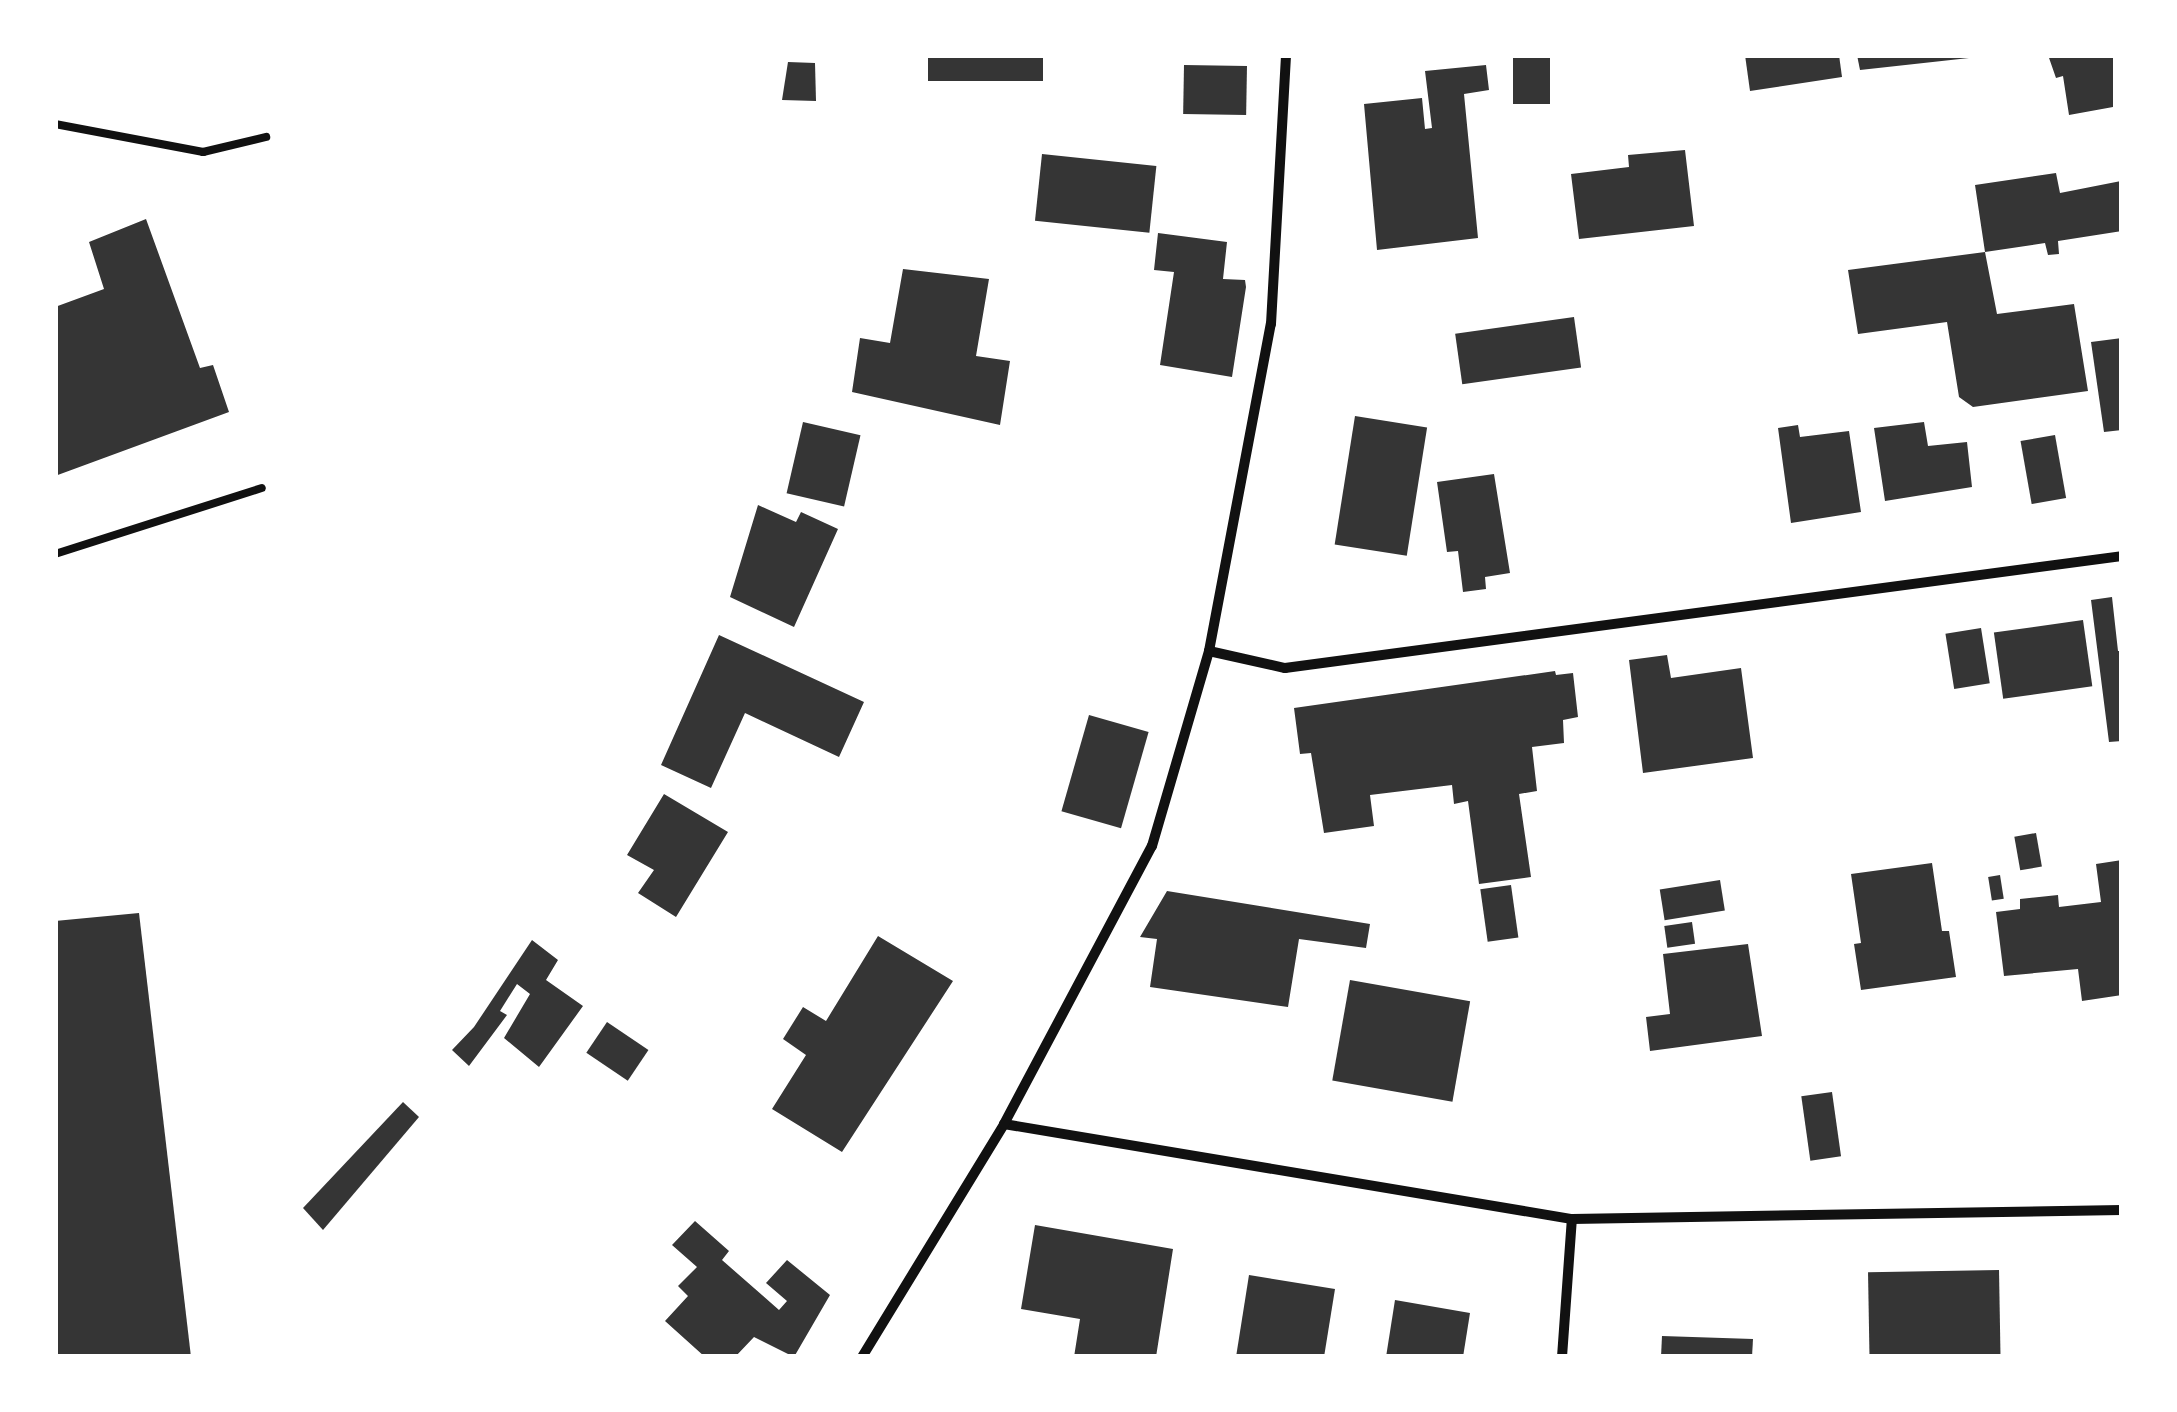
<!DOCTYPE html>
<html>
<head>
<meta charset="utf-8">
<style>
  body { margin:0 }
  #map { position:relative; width:2177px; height:1412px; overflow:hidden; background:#fff; font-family:Overpass,sans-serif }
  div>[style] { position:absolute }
  .building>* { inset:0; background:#353535; transform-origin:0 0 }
  .service>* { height:8px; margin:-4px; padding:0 4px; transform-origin:4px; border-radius:4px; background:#111 }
  .minor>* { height:10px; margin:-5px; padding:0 5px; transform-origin:5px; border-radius:5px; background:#111 }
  span { translate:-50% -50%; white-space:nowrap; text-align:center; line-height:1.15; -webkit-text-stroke:9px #fff; paint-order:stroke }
  .frame { position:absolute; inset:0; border:58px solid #fff; pointer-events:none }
</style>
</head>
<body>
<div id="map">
  <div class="building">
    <i style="left:928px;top:55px;width:115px;height:26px"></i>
    <i style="left:1513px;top:55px;width:37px;height:49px"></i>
    <i style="clip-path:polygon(1745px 55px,1839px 55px,1842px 77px,1750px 91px)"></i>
    <i style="clip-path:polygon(1857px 55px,1969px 55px,1969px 58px,1860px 70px)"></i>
    <i style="clip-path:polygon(2048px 55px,2113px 55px,2113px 107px,2069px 115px,2063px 76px,2056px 78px)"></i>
    <i style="clip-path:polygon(788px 62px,815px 63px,816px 101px,782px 100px)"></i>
    <i style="left:1184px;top:65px;width:63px;height:49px;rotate:1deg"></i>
    <i style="clip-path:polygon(1486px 65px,1489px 90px,1464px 94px,1478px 238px,1377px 250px,1364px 104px,1422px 98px,1425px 129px,1432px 128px,1425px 71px)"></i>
    <i style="clip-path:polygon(1685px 150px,1694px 226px,1579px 239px,1571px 174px,1629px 167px,1628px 155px)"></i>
    <i style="left:1042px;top:154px;width:115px;height:67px;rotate:6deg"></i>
    <i style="clip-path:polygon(2056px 173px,2060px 193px,2121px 181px,2122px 231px,2058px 241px,2059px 254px,2048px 255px,2045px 243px,1985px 252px,1975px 185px)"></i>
    <i style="clip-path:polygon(146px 219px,200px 368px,213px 365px,229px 412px,55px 476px,55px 307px,104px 289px,89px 242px)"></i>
    <i style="clip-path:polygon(1158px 233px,1227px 242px,1223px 279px,1245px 280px,1246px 287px,1232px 377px,1160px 365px,1174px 272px,1154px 270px)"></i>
    <i style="clip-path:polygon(1985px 252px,1997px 314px,2074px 304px,2088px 391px,1973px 407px,1959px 397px,1947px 322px,1858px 334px,1848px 270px)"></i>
    <i style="clip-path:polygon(903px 269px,989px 279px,976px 356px,1010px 361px,1000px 425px,852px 392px,860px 338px,890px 343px)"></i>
    <i style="left:1574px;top:317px;width:51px;height:120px;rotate:82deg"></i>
    <i style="clip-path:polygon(2122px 338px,2122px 430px,2104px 432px,2091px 342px)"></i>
    <i style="left:1355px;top:416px;width:73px;height:130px;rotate:9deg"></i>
    <i style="left:803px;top:422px;width:59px;height:73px;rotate:13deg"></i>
    <i style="clip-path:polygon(1924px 422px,1928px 446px,1967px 442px,1972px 487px,1885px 501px,1874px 428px)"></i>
    <i style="clip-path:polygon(1798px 425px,1800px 437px,1849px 431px,1861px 512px,1791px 523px,1778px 428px)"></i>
    <i style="left:2055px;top:435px;width:64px;height:35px;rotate:80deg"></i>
    <i style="clip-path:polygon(1494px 474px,1510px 573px,1485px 577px,1486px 589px,1463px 592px,1458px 551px,1447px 552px,1437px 482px)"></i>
    <i style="clip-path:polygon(758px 505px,796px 522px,801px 512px,838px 529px,794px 627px,730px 597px)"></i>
    <i style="clip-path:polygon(2112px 597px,2118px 651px,2122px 651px,2122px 741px,2109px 742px,2091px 600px)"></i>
    <i style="left:2083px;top:620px;width:67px;height:90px;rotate:82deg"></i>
    <i style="left:1981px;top:628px;width:56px;height:36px;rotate:81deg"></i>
    <i style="clip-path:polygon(719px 635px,864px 702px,839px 757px,745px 713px,711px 788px,661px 765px)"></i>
    <i style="clip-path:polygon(1667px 655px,1671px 678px,1741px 668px,1753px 758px,1643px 773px,1629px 660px)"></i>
    <i style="clip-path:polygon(1555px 671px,1556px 675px,1573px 673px,1578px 717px,1563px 720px,1564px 743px,1532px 747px,1537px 791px,1519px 794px,1531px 877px,1479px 884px,1468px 801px,1454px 804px,1452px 785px,1370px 795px,1374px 826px,1324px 833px,1311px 753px,1300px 754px,1294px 708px)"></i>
    <i style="left:1089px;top:715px;width:62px;height:100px;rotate:16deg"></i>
    <i style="clip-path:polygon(664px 794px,728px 832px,676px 917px,638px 893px,654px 870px,627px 855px)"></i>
    <i style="left:2036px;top:833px;width:34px;height:22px;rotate:80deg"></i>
    <i style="clip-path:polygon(2122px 860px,2122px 995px,2082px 1001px,2078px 969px,2004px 976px,1996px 912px,2020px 909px,2020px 899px,2058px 895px,2059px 907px,2101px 902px,2096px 864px)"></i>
    <i style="clip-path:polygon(1932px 863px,1942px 931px,1949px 931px,1956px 977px,1861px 990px,1854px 944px,1861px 943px,1851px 874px)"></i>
    <i style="left:2000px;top:875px;width:24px;height:12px;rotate:81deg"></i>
    <i style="left:1720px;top:880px;width:31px;height:61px;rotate:81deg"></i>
    <i style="left:1511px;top:885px;width:53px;height:31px;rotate:82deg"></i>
    <i style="clip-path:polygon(1167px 891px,1370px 924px,1366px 948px,1299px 939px,1288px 1007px,1150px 987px,1157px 939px,1140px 937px)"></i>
    <i style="clip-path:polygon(139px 913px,191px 1357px,55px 1357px,55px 921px)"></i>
    <i style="left:1692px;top:922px;width:22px;height:28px;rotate:82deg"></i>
    <i style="clip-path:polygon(878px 936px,953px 981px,842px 1152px,772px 1109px,806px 1055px,783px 1039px,803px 1007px,826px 1021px)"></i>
    <i style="clip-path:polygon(532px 940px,558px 960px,546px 980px,583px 1006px,539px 1067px,504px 1038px,530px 994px,517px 984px,500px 1011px,507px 1015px,469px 1066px,452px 1050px,474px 1027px)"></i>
    <i style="clip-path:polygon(1748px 944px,1762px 1036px,1650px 1051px,1646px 1017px,1670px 1014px,1663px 954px)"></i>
    <i style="left:1350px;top:980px;width:122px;height:102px;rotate:10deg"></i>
    <i style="left:607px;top:1022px;width:50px;height:37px;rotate:34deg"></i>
    <i style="left:1832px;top:1092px;width:65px;height:31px;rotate:82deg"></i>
    <i style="clip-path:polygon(403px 1102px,419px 1117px,323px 1230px,303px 1208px)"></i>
    <i style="clip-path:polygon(695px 1221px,729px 1251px,722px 1260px,779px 1310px,787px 1301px,766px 1283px,787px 1260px,830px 1295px,794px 1357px,754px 1337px,735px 1357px,705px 1357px,665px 1321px,688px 1296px,678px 1286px,697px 1267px,672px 1245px)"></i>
    <i style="clip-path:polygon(1035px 1225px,1173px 1249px,1156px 1357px,1074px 1357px,1080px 1319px,1021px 1309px)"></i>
    <i style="left:1999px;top:1270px;width:87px;height:131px;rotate:89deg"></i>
    <i style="clip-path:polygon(1249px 1275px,1335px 1289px,1324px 1357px,1236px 1357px)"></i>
    <i style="clip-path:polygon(1395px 1300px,1470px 1313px,1463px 1357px,1386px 1357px)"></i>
    <i style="clip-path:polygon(1662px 1336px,1753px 1339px,1752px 1357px,1661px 1357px)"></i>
  </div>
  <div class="service">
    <i style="left:55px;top:124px;width:151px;rotate:10.7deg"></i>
    <i style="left:203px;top:152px;width:65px;rotate:-13.4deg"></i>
    <i style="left:55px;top:554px;width:217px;rotate:-17.7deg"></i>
  </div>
  <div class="minor">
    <i style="left:1209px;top:651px;width:78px;rotate:12.6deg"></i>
    <i style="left:1285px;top:668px;width:844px;rotate:-7.62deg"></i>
    <i style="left:1004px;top:1124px;width:576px;rotate:9.5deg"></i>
    <i style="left:1572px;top:1219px;width:550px;rotate:-0.94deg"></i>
    <i style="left:862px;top:1357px;width:273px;rotate:-58.6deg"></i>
    <i style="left:1004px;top:1124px;width:315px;rotate:-62deg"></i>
    <i style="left:1152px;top:846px;width:203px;rotate:-73.7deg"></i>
    <i style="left:1209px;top:651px;width:333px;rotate:-79.3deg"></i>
    <i style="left:1271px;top:324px;width:269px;rotate:-86.8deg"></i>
    <i style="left:1562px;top:1357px;width:138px;rotate:-85.9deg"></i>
  </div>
  <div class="frame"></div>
</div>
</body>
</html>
